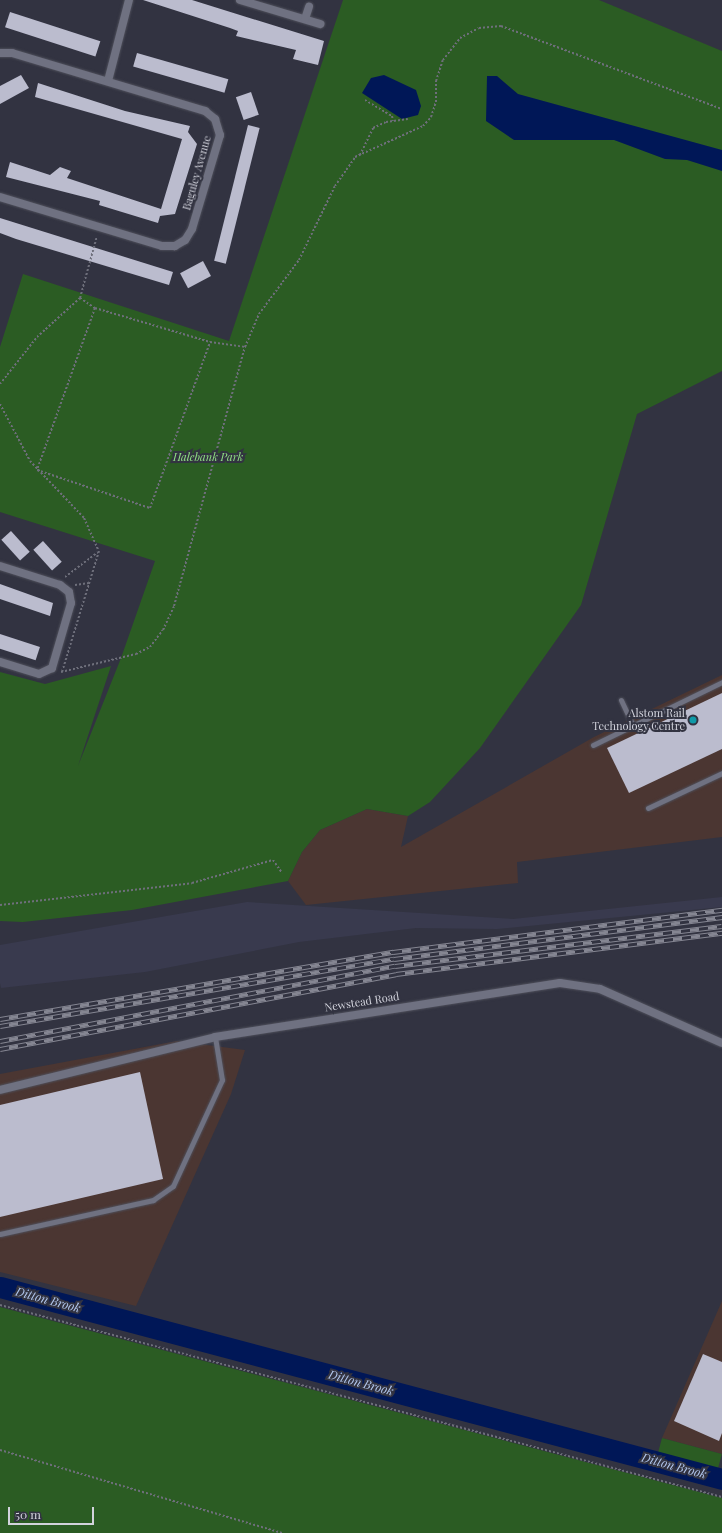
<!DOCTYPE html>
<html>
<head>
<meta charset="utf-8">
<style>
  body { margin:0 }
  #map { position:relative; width:722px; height:1533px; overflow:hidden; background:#323341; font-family:"Playfair Display",serif }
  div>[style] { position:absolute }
  .industrial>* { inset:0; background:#4b3632 }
  .built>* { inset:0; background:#393a4e }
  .green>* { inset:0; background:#2b5c23; transform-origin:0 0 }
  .water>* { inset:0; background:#001757 }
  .river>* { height:21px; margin:-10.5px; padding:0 10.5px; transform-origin:10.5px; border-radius:10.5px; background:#001757 }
  .building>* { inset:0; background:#bbbcce; transform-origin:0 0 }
  .path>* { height:2px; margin-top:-1px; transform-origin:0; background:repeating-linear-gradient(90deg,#6e6f7b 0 2px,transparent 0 4px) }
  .roads { filter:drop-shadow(0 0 1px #4e4f5a) drop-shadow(0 0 1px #4e4f5a) }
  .service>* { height:5px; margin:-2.5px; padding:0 2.5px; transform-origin:2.5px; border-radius:2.5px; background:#6f7181 }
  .minor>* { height:8px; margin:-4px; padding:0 4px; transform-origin:4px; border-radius:4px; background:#6f7181 }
  .rail>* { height:4.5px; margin-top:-2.25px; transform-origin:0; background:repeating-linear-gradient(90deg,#323341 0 9px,#858692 0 18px); box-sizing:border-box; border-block:1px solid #858692 }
  .dots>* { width:11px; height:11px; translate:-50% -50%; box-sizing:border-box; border:2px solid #323341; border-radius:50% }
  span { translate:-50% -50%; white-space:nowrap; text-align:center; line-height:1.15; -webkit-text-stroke:4px #323341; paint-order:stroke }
  .street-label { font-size:11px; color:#d2d3dc }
  .park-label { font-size:11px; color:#91e284; font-style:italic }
  .poi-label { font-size:11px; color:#d2d3dc }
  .right { translate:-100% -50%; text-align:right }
  .water-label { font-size:12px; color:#b3c8ef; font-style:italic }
  .scale { position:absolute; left:8px; top:1507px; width:86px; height:18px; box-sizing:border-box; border:2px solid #d2d3dc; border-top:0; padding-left:5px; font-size:12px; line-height:14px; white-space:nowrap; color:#d2d3dc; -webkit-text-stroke:3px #323341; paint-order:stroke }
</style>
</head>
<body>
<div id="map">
  <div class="industrial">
    <i style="clip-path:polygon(722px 675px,722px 837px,517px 862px,518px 883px,306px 905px,288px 881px,302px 852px,320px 830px,367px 809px,408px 816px,401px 847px,594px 737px)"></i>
    <i style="clip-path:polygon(177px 1041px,245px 1050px,231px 1094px,136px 1306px,0 1272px,0 1074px)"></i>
    <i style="clip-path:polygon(722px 1301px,722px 1454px,662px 1438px)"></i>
  </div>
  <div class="built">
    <i style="clip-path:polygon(722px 897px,722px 907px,497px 929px,416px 928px,299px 942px,145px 972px,1px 988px,0 983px,0 945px,247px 902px,513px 919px)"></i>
  </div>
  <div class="green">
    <i style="clip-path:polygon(343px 0,599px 0,722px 51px,722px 371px,637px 414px,581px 605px,480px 748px,430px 802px,408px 816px,367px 809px,320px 830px,302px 852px,288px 881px,132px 910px,23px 922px,0 921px,0 672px,45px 684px,111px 666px,78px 766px,121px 658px,155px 561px,0 512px,0 347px,23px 274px,229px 341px)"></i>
    <i style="clip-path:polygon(0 1307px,722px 1498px,722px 1533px,0 1533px)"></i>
    <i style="left:662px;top:1438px;width:62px;height:20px;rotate:15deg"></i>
  </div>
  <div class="water">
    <i style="clip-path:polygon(384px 75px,416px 90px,421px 106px,418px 115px,402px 119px,362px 93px,371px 78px)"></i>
    <i style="clip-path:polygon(487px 76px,497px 76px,518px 94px,722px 150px,722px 171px,687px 160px,665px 159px,614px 140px,514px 140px,486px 121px)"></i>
  </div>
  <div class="river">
    <i style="left:0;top:1287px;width:747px;rotate:14.89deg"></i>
  </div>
  <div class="building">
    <i style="clip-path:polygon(143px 0,192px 0,324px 41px,318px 65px,293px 59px,296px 50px,236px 36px,238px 31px,230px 28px)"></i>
    <i style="left:10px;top:12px;width:95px;height:16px;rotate:18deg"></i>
    <i style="left:137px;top:53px;width:95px;height:14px;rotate:16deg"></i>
    <i style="clip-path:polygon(21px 75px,29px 88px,0 104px,0 86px)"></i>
    <i style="clip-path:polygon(38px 83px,125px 111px,190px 126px,188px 132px,197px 144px,175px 214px,160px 216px,158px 223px,99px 205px,100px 201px,6px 177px,10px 162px,50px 175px,60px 167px,71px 171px,67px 178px,161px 209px,182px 139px,35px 97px)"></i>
    <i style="left:251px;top:92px;width:24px;height:16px;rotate:71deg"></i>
    <i style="left:248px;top:125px;width:12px;height:140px;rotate:14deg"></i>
    <i style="clip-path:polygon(0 218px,173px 272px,169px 285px,16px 239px,0 233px)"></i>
    <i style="left:203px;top:261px;width:17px;height:26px;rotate:62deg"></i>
    <i style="left:11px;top:531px;width:28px;height:13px;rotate:48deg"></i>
    <i style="left:43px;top:541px;width:28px;height:13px;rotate:48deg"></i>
    <i style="clip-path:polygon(0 584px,53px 603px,50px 616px,0 599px)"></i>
    <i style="left:0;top:634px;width:42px;height:14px;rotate:18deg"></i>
    <i style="clip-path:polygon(722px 693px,722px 749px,629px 793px,607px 748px)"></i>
    <i style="clip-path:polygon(140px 1072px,163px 1179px,0 1217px,0 1105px)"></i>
    <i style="clip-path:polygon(703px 1354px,722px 1362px,722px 1433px,719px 1441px,674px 1421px)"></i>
  </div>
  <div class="path">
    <i style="left:365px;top:100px;width:31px;rotate:31deg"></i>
    <i style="left:392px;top:116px;width:5px;rotate:79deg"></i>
    <i style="left:360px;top:155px;width:30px;rotate:-64deg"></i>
    <i style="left:373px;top:128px;width:14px;rotate:-25deg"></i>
    <i style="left:386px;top:122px;width:22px;rotate:-8deg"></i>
    <i style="left:80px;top:298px;width:18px;rotate:34deg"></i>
    <i style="left:95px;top:308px;width:120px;rotate:16.5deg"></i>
    <i style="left:210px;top:342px;width:35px;rotate:8deg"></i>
    <i style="left:80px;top:298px;width:64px;rotate:-74.7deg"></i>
    <i style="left:95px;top:308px;width:172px;rotate:109.7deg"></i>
    <i style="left:37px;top:470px;width:119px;rotate:18.6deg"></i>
    <i style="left:150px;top:508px;width:177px;rotate:-70.1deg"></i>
    <i style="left:0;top:384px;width:60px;rotate:-51.8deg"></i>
    <i style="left:37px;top:337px;width:58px;rotate:-42.2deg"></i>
    <i style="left:0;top:404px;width:64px;rotate:62.2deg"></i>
    <i style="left:30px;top:461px;width:79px;rotate:46.5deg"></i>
    <i style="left:84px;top:518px;width:36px;rotate:66deg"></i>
    <i style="left:99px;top:551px;width:127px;rotate:107deg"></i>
    <i style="left:65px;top:577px;width:41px;rotate:-37.1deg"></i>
    <i style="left:75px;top:585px;width:14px;rotate:-8deg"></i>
    <i style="left:61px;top:672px;width:77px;rotate:-13.5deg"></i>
    <i style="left:136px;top:654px;width:16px;rotate:-27deg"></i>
    <i style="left:150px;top:647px;width:21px;rotate:-53deg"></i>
    <i style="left:163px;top:630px;width:26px;rotate:-65deg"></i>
    <i style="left:174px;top:606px;width:269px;rotate:-74.7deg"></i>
    <i style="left:245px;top:347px;width:36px;rotate:-67deg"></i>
    <i style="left:259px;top:314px;width:67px;rotate:-53.5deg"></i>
    <i style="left:299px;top:260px;width:82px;rotate:-64.1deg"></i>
    <i style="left:335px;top:186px;width:35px;rotate:-55deg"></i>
    <i style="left:355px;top:157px;width:75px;rotate:-24.5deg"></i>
    <i style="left:423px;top:126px;width:12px;rotate:-48deg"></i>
    <i style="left:431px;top:117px;width:16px;rotate:-72deg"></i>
    <i style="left:436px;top:102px;width:21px;rotate:-90deg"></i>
    <i style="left:436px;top:81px;width:22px;rotate:-72deg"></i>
    <i style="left:443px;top:60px;width:28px;rotate:-52deg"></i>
    <i style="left:460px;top:38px;width:21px;rotate:-28deg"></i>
    <i style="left:479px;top:28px;width:22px;rotate:-5deg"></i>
    <i style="left:501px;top:26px;width:236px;rotate:20.6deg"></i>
    <i style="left:0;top:905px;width:193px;rotate:-6.5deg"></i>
    <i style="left:192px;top:883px;width:84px;rotate:-15.9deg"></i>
    <i style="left:273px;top:860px;width:16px;rotate:55deg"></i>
    <i style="left:0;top:1305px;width:747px;rotate:14.89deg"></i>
    <i style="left:0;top:1450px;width:294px;rotate:16.4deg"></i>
  </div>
  <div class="roads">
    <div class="service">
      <i style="left:621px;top:700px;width:26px;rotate:65deg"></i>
      <i style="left:593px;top:745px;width:144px;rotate:-26deg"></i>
      <i style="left:648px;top:808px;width:82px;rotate:-25.3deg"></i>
      <i style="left:0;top:1234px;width:157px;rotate:-12.5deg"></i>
      <i style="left:153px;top:1200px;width:24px;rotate:-35deg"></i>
      <i style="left:173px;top:1186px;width:117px;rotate:-65.2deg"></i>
      <i style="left:222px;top:1080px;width:44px;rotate:-99.2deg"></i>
    </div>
    <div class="minor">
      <i style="left:240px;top:0;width:84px;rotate:16.7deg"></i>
      <i style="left:305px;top:19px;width:13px;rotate:-72deg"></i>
      <i style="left:0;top:53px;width:12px"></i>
      <i style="left:12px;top:53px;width:202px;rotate:16.7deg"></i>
      <i style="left:205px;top:111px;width:13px;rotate:39deg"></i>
      <i style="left:215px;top:119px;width:17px;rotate:73deg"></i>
      <i style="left:220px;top:135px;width:98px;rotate:106.6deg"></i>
      <i style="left:192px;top:229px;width:13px;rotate:122deg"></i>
      <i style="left:185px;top:240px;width:12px;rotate:149deg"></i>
      <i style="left:175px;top:246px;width:13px;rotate:180deg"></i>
      <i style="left:162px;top:246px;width:169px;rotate:-163.2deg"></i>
      <i style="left:108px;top:81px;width:84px;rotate:-75.5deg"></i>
      <i style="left:0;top:566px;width:63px;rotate:17.6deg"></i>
      <i style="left:60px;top:585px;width:11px;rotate:38deg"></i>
      <i style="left:69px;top:592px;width:11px;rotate:80deg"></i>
      <i style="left:71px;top:603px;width:68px;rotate:106.3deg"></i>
      <i style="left:52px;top:668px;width:14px;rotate:155deg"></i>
      <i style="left:39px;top:674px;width:41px;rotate:-162.9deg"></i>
      <i style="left:0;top:1090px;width:221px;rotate:-13.8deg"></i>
      <i style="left:215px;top:1037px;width:349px;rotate:-8.9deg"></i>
      <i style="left:560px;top:983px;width:40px;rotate:8.5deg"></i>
      <i style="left:600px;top:989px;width:133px;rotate:23.9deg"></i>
    </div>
  </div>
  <div class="rail">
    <i style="left:0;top:1019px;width:399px;rotate:-9.7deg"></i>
    <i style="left:393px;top:952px;width:332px;rotate:-7.3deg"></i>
    <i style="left:0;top:1026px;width:400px;rotate:-9.7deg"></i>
    <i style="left:394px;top:959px;width:331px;rotate:-7.3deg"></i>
    <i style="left:0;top:1041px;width:402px;rotate:-10.8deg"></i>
    <i style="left:395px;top:966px;width:329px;rotate:-7deg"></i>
    <i style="left:0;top:1049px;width:403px;rotate:-10.7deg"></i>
    <i style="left:396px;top:974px;width:329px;rotate:-7.2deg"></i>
  </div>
  <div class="dots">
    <i style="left:693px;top:720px;background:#0f9aa8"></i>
  </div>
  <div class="street-label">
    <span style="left:197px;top:173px;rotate:-74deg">Baguley Avenue</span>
    <span style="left:362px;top:1002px;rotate:-9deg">Newstead Road</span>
  </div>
  <div class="park-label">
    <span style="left:208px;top:457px">Halebank Park</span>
  </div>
  <div class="poi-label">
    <span class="right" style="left:685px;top:720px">Alstom Rail<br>Technology Centre</span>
  </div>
  <div class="water-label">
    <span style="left:48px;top:1300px;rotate:15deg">Ditton Brook</span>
    <span style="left:361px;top:1383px;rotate:15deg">Ditton Brook</span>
    <span style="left:674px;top:1466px;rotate:15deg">Ditton Brook</span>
  </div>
  <div class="scale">50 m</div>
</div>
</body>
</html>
